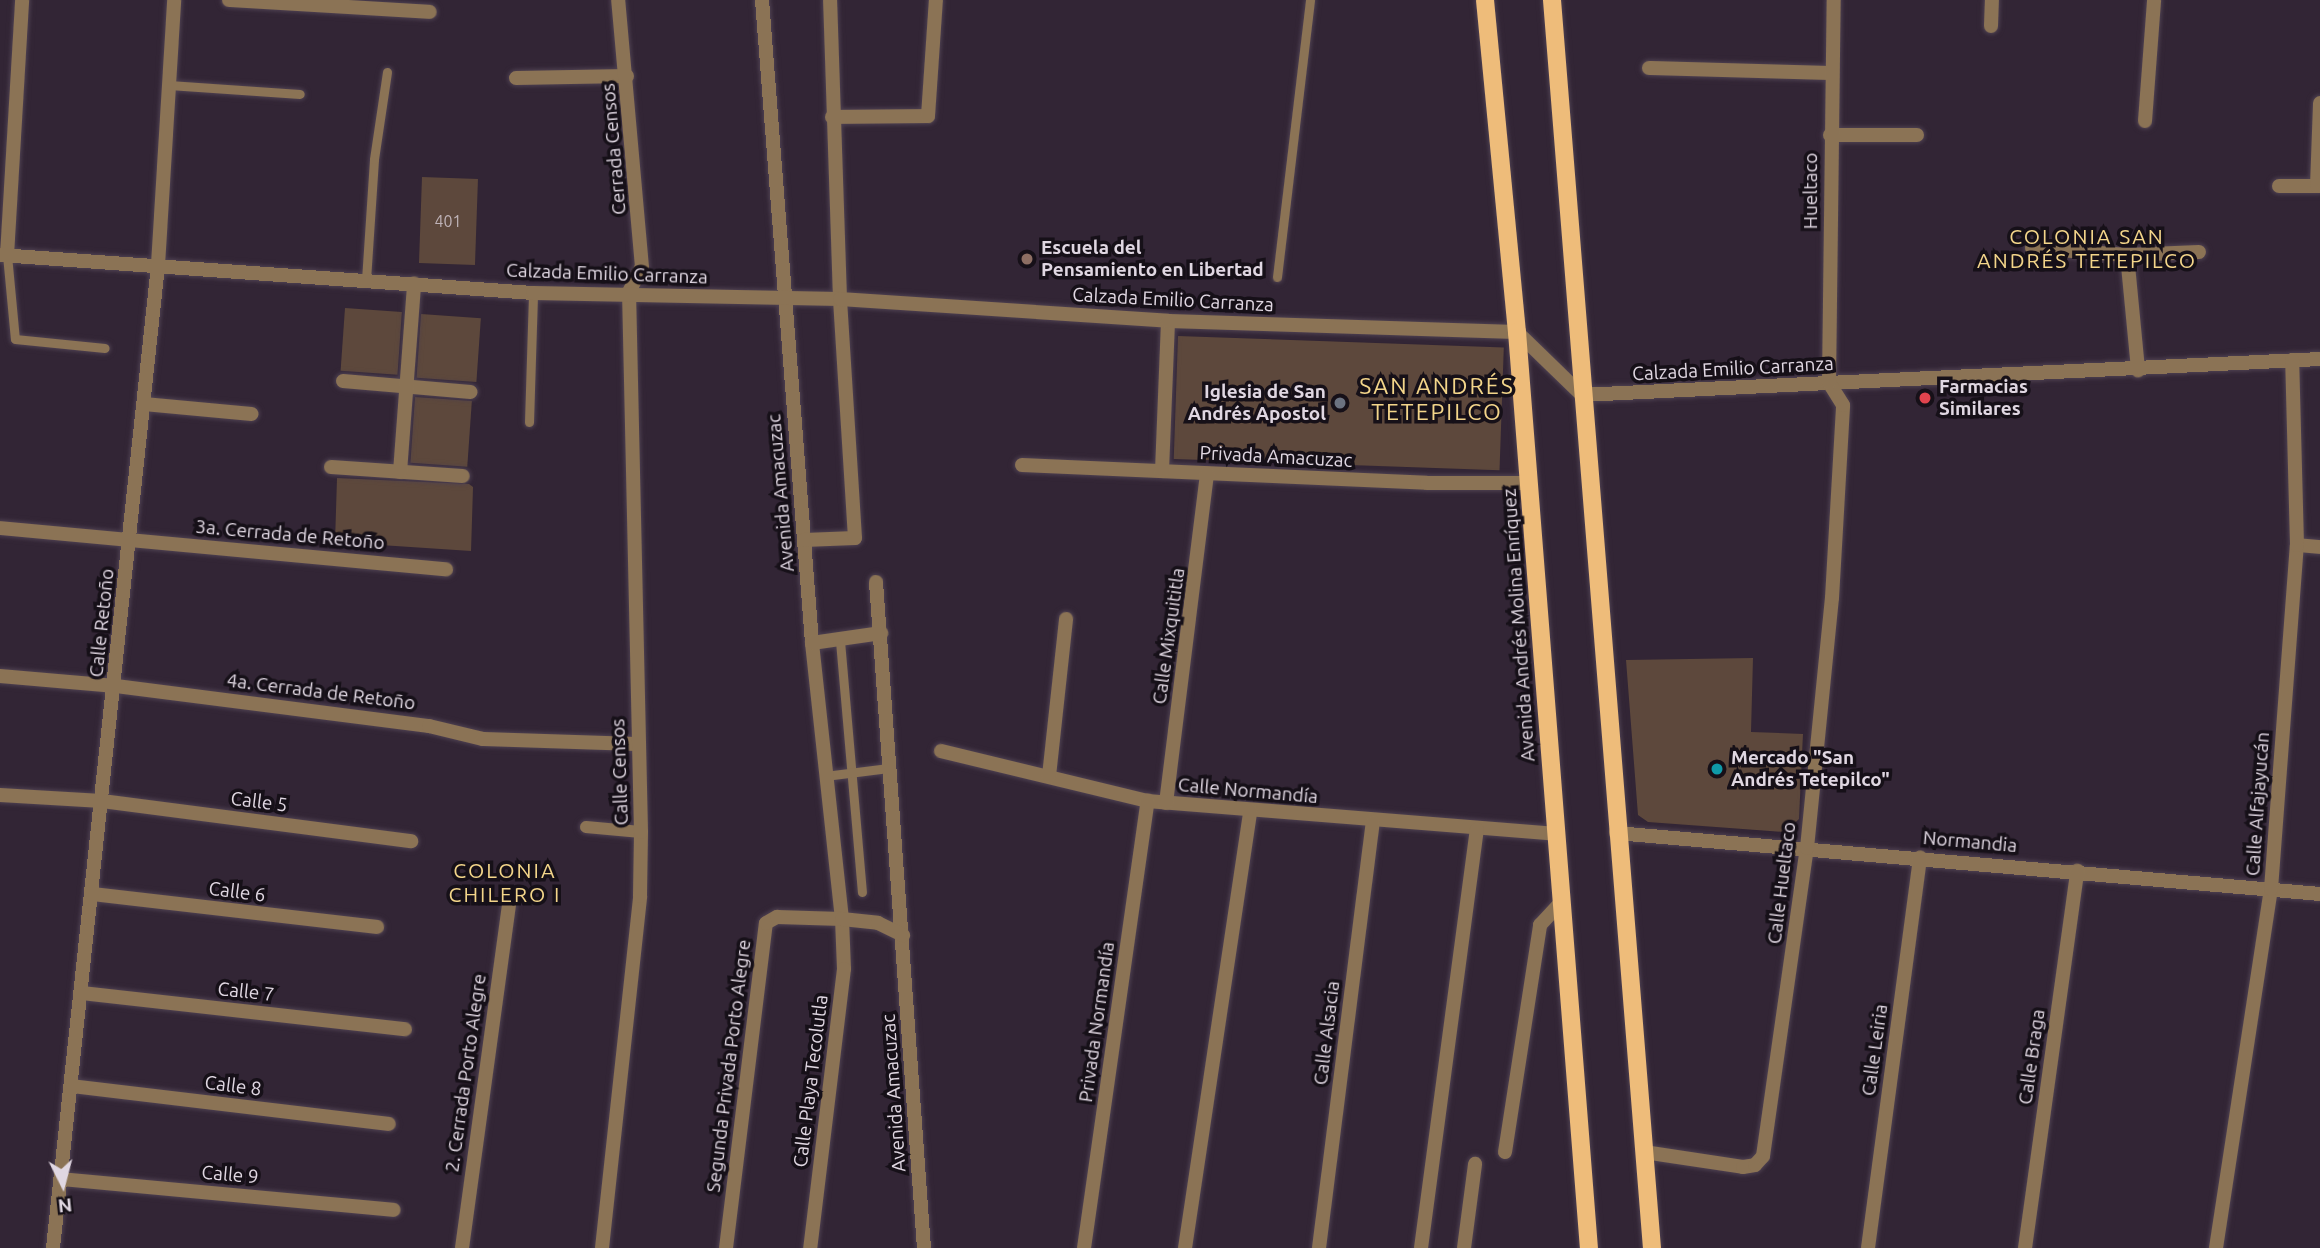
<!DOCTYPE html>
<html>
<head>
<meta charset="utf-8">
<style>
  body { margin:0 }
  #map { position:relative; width:2320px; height:1248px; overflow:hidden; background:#322535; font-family:Ubuntu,sans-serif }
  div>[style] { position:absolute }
  .building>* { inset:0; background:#5d483c; transform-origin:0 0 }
  .roads { filter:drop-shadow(0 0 2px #4e4151) drop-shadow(0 0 2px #4e4151) }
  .service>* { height:9px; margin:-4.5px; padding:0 4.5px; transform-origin:4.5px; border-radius:4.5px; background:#8b7355 }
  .pedestrian>* { height:12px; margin:-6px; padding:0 6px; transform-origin:6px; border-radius:6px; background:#8b7355 }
  .minor>* { height:14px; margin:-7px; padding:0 7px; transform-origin:7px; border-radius:7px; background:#8b7355 }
  .tertiary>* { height:14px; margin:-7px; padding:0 7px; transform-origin:7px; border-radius:7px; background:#8b7355 }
  .primary>* { height:18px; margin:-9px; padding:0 9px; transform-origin:9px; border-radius:9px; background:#eebc7a }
  .dots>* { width:19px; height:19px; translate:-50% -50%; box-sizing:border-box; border:4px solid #161018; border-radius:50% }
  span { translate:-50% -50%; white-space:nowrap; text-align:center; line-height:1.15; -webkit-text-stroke:7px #161018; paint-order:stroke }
  .number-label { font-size:16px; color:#bfb3b8 }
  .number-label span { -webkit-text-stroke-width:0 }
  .street-label { font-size:19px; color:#e0d7e2 }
  .poi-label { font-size:19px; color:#e0d7e2; font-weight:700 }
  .left { translate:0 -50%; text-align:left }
  .right { translate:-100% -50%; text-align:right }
  .neighbourhood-label { font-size:21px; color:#f3d58a; letter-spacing:2px }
  .quarter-label { font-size:23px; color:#f3d58a; letter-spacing:2px }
  .north { position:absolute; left:28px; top:1150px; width:70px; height:70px; -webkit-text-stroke:5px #161018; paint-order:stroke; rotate:174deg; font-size:19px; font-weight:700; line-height:28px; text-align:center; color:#e0d7e2 }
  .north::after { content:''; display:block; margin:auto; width:24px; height:32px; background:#e0d7e2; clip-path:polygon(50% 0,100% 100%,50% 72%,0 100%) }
</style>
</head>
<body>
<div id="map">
  <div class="building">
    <i style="left:422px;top:177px;width:56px;height:86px;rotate:2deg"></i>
    <i style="left:345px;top:308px;width:57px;height:63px;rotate:4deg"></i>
    <i style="left:421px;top:314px;width:60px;height:64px;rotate:4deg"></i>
    <i style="left:1178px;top:336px;width:326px;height:123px;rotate:2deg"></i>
    <i style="left:415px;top:397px;width:57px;height:66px;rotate:4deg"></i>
    <i style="clip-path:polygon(337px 478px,469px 484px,473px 487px,471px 551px,335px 542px)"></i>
    <i style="clip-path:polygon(1753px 658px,1751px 732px,1803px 734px,1799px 819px,1785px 832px,1648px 822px,1638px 815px,1626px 660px)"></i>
  </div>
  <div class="roads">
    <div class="service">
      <i style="left:169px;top:85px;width:131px;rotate:3.9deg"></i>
      <i style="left:7px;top:255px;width:84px;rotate:84.6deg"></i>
      <i style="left:15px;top:339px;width:90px;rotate:5.7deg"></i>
      <i style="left:1277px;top:277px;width:279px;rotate:-83.2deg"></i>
      <i style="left:366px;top:280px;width:121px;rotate:-86.2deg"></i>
      <i style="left:374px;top:159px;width:88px;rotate:-81.5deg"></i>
      <i style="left:529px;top:422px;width:129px;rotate:-88.2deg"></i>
      <i style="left:840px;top:641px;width:252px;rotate:85deg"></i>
      <i style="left:825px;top:776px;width:64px;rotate:-7.2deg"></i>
    </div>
    <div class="pedestrian">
      <i style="left:586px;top:827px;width:55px;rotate:5.2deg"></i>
    </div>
    <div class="minor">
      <i style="left:229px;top:0;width:201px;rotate:3.4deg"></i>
      <i style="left:762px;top:0;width:645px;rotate:85.55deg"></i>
      <i style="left:812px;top:643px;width:278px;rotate:83.8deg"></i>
      <i style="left:842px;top:919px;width:50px;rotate:87.7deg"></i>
      <i style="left:844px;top:969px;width:281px;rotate:96.9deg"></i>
      <i style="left:1991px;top:26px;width:26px;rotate:-88deg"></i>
      <i style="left:1649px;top:68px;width:183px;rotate:1.6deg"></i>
      <i style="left:516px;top:78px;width:111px;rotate:-1deg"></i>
      <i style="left:832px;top:117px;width:96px;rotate:-0.6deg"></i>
      <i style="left:928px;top:116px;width:116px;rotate:-86.1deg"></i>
      <i style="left:2145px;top:121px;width:121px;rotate:-85.7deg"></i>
      <i style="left:1830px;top:135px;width:87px"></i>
      <i style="left:2279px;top:186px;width:41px"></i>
      <i style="left:2317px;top:186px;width:83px;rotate:-87.9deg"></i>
      <i style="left:2032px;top:248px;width:95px;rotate:4.2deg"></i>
      <i style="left:2127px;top:255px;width:72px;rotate:-2.4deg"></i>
      <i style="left:7px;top:255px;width:255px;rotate:-86.6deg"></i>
      <i style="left:2127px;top:255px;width:116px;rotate:84.5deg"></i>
      <i style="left:343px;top:381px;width:128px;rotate:4.9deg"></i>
      <i style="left:1582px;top:395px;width:739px;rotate:-2.79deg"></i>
      <i style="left:144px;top:404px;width:108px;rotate:5.3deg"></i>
      <i style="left:1022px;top:465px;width:405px;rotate:2.5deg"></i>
      <i style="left:1427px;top:483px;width:102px"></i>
      <i style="left:331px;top:467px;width:132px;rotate:3.9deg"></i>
      <i style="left:1162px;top:471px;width:150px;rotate:-87.7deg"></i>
      <i style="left:400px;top:472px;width:189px;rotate:-85.7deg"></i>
      <i style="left:0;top:528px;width:448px;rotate:5.3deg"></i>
      <i style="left:804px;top:540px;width:51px;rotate:-2.2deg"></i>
      <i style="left:855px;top:538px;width:239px;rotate:-93.6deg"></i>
      <i style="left:840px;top:299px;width:299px;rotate:-91.9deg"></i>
      <i style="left:2297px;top:545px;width:23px;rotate:5deg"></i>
      <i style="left:876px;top:582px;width:668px;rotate:85.88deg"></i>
      <i style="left:812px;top:643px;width:70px;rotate:-8.2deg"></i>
      <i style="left:0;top:676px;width:116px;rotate:4.9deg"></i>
      <i style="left:116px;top:686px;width:316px;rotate:7.3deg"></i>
      <i style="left:429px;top:726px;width:56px;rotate:13.5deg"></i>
      <i style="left:483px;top:739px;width:154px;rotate:1.9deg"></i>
      <i style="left:941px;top:751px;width:213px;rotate:13.6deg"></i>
      <i style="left:1148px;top:801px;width:409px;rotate:4.6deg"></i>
      <i style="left:1049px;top:776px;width:158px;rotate:-83.8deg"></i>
      <i style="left:0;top:795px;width:102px;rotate:3.4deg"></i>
      <i style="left:102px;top:801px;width:312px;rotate:7.4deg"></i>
      <i style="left:1166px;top:803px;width:332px;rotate:-82.9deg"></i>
      <i style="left:1616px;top:833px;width:707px;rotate:4.95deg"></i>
      <i style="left:93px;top:894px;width:286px;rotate:6.6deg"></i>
      <i style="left:82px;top:993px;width:325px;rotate:6.4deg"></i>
      <i style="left:71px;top:1086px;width:320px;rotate:6.8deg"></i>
      <i style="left:1505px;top:1152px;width:230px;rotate:-81.2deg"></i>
      <i style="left:1540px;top:925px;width:33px;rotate:-47deg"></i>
      <i style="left:1644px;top:1152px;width:100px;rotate:8.6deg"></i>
      <i style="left:1743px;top:1167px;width:12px;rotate:-9deg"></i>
      <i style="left:1755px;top:1165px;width:12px;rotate:-48deg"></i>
      <i style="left:1763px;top:1156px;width:311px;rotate:-81.9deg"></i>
      <i style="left:1807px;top:848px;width:251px;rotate:-84.3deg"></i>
      <i style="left:1832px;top:598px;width:193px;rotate:-86.7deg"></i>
      <i style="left:1843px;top:405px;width:26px;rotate:-122deg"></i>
      <i style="left:1829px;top:383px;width:383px;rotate:-89.3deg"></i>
      <i style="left:61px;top:1179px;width:334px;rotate:5.3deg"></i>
      <i style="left:53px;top:1248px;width:989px;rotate:-83.9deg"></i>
      <i style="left:158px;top:265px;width:265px;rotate:-86.5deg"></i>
      <i style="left:462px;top:1248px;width:348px;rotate:-82.2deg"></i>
      <i style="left:602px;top:1248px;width:354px;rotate:-83.8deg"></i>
      <i style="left:640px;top:896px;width:64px;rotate:-89.1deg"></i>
      <i style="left:641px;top:832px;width:540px;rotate:-91.27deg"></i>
      <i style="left:629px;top:292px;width:28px;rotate:-63deg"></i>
      <i style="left:642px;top:267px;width:268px;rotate:-95.1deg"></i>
      <i style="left:726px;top:1248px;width:327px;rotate:-83deg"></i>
      <i style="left:766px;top:923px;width:13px;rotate:-29deg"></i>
      <i style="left:777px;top:917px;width:65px;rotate:1.8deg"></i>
      <i style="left:842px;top:919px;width:36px;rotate:6deg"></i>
      <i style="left:878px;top:923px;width:28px;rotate:26deg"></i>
      <i style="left:1084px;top:1248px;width:452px;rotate:-81.9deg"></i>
      <i style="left:1185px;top:1248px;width:442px;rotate:-81.5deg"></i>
      <i style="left:1319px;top:1248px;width:429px;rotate:-82.8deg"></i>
      <i style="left:1421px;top:1248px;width:422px;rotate:-82.4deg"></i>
      <i style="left:1464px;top:1248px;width:85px;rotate:-82.5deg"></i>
      <i style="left:1868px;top:1248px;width:394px;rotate:-82.4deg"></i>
      <i style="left:2025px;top:1248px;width:381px;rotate:-82.1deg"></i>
      <i style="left:2216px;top:1248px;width:363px;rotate:-81.3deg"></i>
      <i style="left:2271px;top:889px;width:345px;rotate:-85.7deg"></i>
      <i style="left:2297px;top:545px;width:185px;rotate:-91.5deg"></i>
    </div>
    <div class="tertiary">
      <i style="left:0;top:255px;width:534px;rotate:4.08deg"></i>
      <i style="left:533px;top:293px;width:307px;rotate:1.1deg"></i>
      <i style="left:840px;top:299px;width:329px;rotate:3.8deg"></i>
      <i style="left:1168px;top:321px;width:349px;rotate:1.8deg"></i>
      <i style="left:1517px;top:332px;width:91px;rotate:44.1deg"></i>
    </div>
    <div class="primary">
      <i style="left:1485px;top:0;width:334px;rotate:84.5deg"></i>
      <i style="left:1517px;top:332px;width:919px;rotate:85.51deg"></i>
      <i style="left:1552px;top:0;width:1252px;rotate:85.42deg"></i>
    </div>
  </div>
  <div class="dots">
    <i style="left:1027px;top:259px;background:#8d6e63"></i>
    <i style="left:1925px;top:398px;background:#e0444e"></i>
    <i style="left:1340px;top:403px;background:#6b7280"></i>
    <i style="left:1717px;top:769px;background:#0f9aa8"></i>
  </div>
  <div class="number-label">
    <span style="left:448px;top:221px">401</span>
  </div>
  <div class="street-label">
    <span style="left:614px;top:149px;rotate:-95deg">Cerrada Censos</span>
    <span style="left:1811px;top:191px;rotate:-90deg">Hueltaco</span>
    <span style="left:607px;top:274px;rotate:2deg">Calzada Emilio Carranza</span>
    <span style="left:1173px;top:300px;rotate:3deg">Calzada Emilio Carranza</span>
    <span style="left:1733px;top:369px;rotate:-3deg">Calzada Emilio Carranza</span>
    <span style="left:1276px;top:457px;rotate:3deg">Privada Amacuzac</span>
    <span style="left:781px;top:493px;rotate:-95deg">Avenida Amacuzac</span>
    <span style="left:290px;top:535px;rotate:5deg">3a. Cerrada de Retoño</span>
    <span style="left:102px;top:623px;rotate:-84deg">Calle Retoño</span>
    <span style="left:1519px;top:625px;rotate:-94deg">Avenida Andrés Molina Enríquez</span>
    <span style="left:1169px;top:636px;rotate:-82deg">Calle Mixquititla</span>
    <span style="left:321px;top:692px;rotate:7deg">4a. Cerrada de Retoño</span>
    <span style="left:620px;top:772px;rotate:-92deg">Calle Censos</span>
    <span style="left:1248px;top:791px;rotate:5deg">Calle Normandía</span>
    <span style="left:259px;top:802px;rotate:7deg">Calle 5</span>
    <span style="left:2258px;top:804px;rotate:-86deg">Calle Alfajayucán</span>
    <span style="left:1970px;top:842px;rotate:5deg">Normandia</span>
    <span style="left:1782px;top:883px;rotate:-83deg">Calle Hueltaco</span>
    <span style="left:237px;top:892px;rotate:7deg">Calle 6</span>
    <span style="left:246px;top:992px;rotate:6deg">Calle 7</span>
    <span style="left:1097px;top:1022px;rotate:-82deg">Privada Normandía</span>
    <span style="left:1327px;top:1033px;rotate:-83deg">Calle Alsacia</span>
    <span style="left:1875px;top:1050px;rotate:-82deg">Calle Leiria</span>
    <span style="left:2032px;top:1057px;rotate:-82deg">Calle Braga</span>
    <span style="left:729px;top:1066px;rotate:-83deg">Segunda Privada Porto Alegre</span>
    <span style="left:466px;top:1073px;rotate:-82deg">2. Cerrada Porto Alegre</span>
    <span style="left:811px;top:1081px;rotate:-83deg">Calle Playa Tecolutla</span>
    <span style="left:233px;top:1086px;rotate:7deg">Calle 8</span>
    <span style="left:894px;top:1093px;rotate:-94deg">Avenida Amacuzac</span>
    <span style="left:230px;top:1175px;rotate:5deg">Calle 9</span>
  </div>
  <div class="poi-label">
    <span class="left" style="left:1041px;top:259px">Escuela del<br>Pensamiento en Libertad</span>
    <span class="left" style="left:1939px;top:398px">Farmacias<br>Similares</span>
    <span class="right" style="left:1326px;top:403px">Iglesia de San<br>Andrés Apostol</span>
    <span class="left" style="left:1731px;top:769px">Mercado "San<br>Andrés Tetepilco"</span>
  </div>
  <div class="neighbourhood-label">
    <span style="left:2087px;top:248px">COLONIA SAN<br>ANDRÉS TETEPILCO</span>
    <span style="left:505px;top:882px">COLONIA<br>CHILERO I</span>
  </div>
  <div class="quarter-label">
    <span style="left:1437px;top:399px">SAN ANDRÉS<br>TETEPILCO</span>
  </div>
  <div class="north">N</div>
</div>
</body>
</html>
